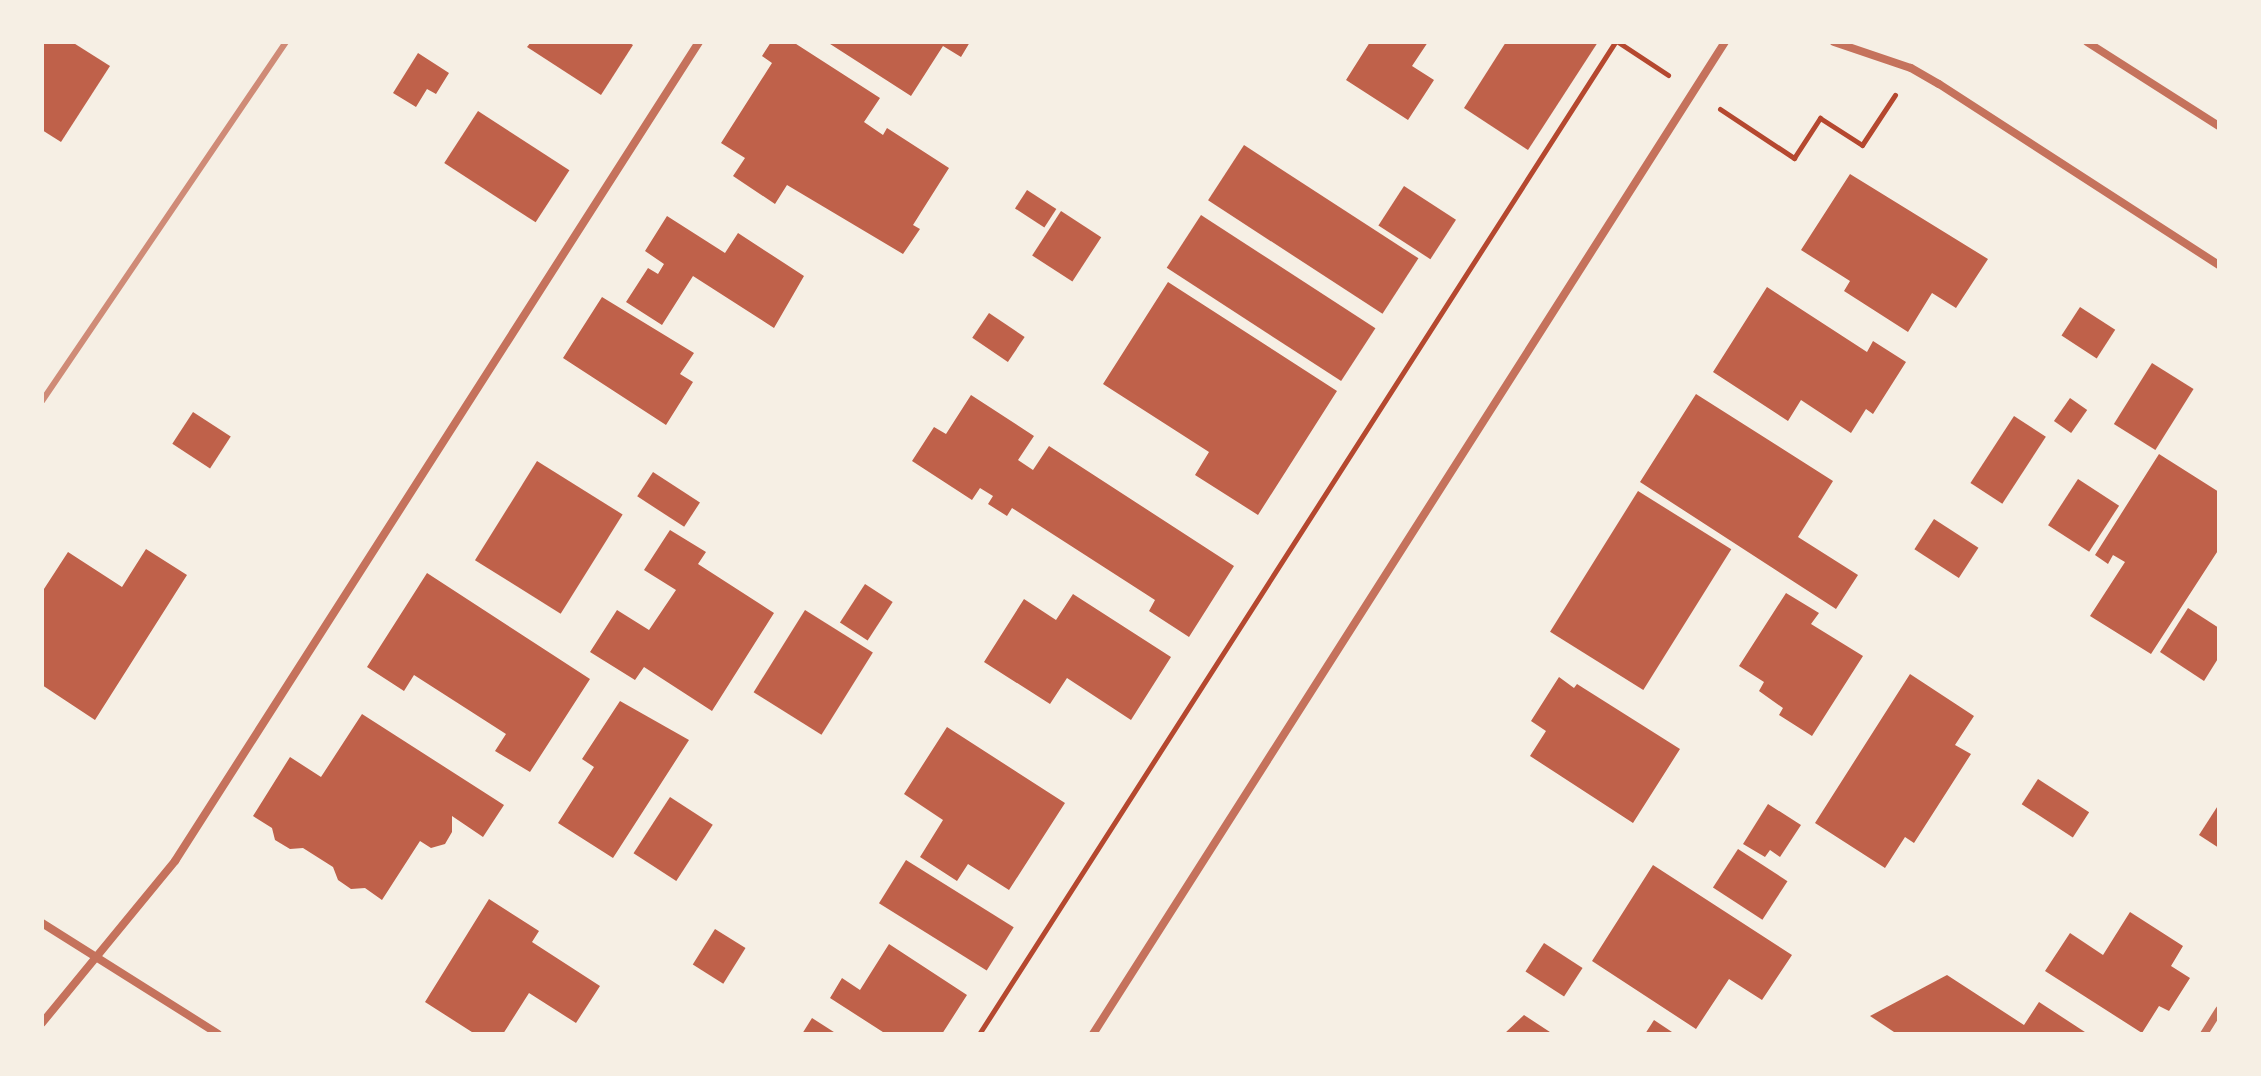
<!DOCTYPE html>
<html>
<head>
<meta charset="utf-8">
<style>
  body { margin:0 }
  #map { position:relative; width:2261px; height:1076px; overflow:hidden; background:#f6efe4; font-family:Barlow,sans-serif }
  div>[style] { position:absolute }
  .building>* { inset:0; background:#bf614a; transform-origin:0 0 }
  .path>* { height:5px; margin:-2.5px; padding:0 2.5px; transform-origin:2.5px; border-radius:2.5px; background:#b5482f }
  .minor>* { height:8px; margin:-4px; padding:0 4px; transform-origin:4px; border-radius:4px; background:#c5725c }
  .rail>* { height:6px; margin:-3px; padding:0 3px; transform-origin:3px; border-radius:3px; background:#cf8b77 }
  span { translate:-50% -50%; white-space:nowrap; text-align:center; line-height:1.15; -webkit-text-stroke:6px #f6efe4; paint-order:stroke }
  .frame { position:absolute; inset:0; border:44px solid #f6efe4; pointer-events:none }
</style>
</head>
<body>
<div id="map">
  <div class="building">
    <i style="clip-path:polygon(42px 42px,72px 42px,110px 66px,61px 142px,42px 130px)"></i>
    <i style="clip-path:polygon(531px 42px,628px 42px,633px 45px,601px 95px,527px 47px)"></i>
    <i style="clip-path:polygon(771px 42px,793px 42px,880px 98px,864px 122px,883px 135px,887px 128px,949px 168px,913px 225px,920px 229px,903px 254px,787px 185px,775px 204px,733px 176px,745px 158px,721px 143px,772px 63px,762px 56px)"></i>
    <i style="clip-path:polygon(827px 42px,970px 42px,961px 57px,943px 46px,911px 96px)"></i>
    <i style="clip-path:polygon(1370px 42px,1428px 42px,1412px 66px,1434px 80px,1408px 120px,1346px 80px)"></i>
    <i style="clip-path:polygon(1506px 42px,1598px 42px,1528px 150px,1464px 108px)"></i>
    <i style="clip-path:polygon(418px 53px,449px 73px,436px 94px,427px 89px,416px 107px,393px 93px)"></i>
    <i style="left:478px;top:111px;width:109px;height:62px;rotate:33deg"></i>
    <i style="left:1244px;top:145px;width:208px;height:66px;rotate:33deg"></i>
    <i style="clip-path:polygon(1850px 174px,1988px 259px,1956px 308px,1932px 293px,1908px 332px,1844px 291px,1850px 281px,1801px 250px)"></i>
    <i style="left:1404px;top:186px;width:62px;height:47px;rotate:33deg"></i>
    <i style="left:1027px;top:190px;width:35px;height:22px;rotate:33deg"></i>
    <i style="left:1061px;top:211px;width:48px;height:53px;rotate:33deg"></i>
    <i style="left:1201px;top:215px;width:208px;height:63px;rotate:33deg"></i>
    <i style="clip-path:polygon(667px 216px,725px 253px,738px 233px,804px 276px,774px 328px,693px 276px,662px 325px,626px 302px,648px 268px,658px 274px,664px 264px,645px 251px)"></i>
    <i style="clip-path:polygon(1168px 282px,1337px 391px,1258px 515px,1195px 475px,1209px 452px,1103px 384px)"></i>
    <i style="clip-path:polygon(1767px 287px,1867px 352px,1873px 341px,1906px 362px,1873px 414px,1866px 409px,1851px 433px,1801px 400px,1788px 421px,1713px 372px)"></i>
    <i style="clip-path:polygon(602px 297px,694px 353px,680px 374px,693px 382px,666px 425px,563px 358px)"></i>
    <i style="left:2080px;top:307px;width:42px;height:34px;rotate:33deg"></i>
    <i style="left:989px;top:313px;width:43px;height:30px;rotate:34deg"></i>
    <i style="left:2152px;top:363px;width:49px;height:72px;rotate:32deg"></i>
    <i style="clip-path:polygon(1696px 394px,1833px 481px,1798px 537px,1858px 575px,1836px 609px,1640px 482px)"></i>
    <i style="clip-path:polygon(971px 395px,1034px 436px,1018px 460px,1033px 470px,1049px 446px,1234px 566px,1189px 637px,1149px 611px,1155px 600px,1012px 508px,1007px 516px,988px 504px,993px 496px,980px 488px,972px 500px,912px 461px,934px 427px,946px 434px)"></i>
    <i style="left:2070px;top:398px;width:21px;height:28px;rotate:35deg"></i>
    <i style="left:193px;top:412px;width:45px;height:38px;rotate:33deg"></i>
    <i style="left:2014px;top:416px;width:38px;height:80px;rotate:33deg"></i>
    <i style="clip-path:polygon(2159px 454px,2219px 492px,2219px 549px,2151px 654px,2090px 616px,2125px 562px,2113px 555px,2108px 564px,2095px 555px)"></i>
    <i style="left:537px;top:461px;width:101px;height:117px;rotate:32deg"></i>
    <i style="left:653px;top:472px;width:56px;height:29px;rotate:33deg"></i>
    <i style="left:2078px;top:479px;width:49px;height:55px;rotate:33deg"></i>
    <i style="left:1638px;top:491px;width:110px;height:166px;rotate:32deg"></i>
    <i style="left:1934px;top:519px;width:53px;height:36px;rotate:33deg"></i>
    <i style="clip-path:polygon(670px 530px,706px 552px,698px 564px,774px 613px,712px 711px,644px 667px,635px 680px,590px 652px,617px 610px,649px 630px,676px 590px,644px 570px)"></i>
    <i style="clip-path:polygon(146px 549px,187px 575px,95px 720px,42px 685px,42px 592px,68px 552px,122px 587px)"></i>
    <i style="clip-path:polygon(427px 573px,590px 679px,530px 772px,495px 751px,506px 734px,414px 675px,404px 691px,367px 667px)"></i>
    <i style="left:865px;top:584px;width:33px;height:46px;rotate:33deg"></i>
    <i style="clip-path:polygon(1786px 593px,1819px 613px,1811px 624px,1863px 656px,1812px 736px,1779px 715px,1783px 708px,1759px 691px,1764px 682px,1739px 666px)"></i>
    <i style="clip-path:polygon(1073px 594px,1171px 657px,1131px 720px,1067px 678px,1050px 704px,984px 662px,1024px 599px,1056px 620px)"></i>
    <i style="clip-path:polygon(2188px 608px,2219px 628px,2219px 657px,2204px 681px,2160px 652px)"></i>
    <i style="left:805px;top:610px;width:80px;height:97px;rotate:32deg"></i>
    <i style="clip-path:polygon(1910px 674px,1974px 716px,1955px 745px,1971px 754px,1914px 843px,1905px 837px,1885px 868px,1815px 823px)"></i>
    <i style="clip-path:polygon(1559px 677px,1574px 688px,1577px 684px,1680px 749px,1633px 823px,1530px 756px,1546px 731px,1531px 721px)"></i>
    <i style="clip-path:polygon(620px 701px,689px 740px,613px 858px,558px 823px,594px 767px,582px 759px)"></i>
    <i style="clip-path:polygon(362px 714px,504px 805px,483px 837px,452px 816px,452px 832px,445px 844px,431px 848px,420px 841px,382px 900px,365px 888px,351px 889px,338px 880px,333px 867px,303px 848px,290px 849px,275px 840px,272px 828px,253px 816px,290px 757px,321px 777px)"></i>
    <i style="clip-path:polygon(947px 727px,1065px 803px,1009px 890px,968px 864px,957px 881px,920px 857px,943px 820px,904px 794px)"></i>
    <i style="left:2038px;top:779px;width:61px;height:30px;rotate:33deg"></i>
    <i style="left:670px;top:797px;width:51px;height:67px;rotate:33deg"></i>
    <i style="clip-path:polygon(1768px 804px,1801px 825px,1780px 857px,1770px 850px,1765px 857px,1743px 844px)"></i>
    <i style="clip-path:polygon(2219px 804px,2219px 848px,2199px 835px)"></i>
    <i style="left:1738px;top:849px;width:59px;height:46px;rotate:33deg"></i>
    <i style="left:906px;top:860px;width:127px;height:51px;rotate:32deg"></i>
    <i style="clip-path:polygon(1653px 865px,1792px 955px,1762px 1000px,1729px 979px,1696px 1029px,1592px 961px)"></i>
    <i style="clip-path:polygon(489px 899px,539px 931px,532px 942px,600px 986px,576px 1023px,529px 993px,503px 1034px,475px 1034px,425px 1002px)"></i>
    <i style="clip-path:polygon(2130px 912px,2183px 946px,2171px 966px,2190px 978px,2169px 1011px,2159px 1006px,2142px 1033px,2045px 971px,2070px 933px,2103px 955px)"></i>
    <i style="left:715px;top:929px;width:36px;height:42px;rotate:32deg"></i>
    <i style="left:1544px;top:943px;width:46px;height:34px;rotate:33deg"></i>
    <i style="clip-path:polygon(889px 944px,967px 995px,942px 1034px,886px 1034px,830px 998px,842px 978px,860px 990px)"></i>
    <i style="clip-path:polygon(1947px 975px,2024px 1025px,2039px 1002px,2088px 1034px,1897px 1034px,1870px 1016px)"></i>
    <i style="clip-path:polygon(1524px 1015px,1553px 1034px,1504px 1034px)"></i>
    <i style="clip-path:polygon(812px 1018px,837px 1034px,802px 1034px)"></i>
    <i style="clip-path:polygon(1654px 1020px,1675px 1034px,1645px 1034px)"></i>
  </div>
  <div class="path">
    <i style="left:1618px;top:42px;width:60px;rotate:33.4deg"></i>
    <i style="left:1720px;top:109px;width:89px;rotate:33.5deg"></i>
    <i style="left:1794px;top:158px;width:48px;rotate:-57deg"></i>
    <i style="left:1820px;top:118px;width:50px;rotate:32.7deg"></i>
    <i style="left:1862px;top:145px;width:60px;rotate:-56.6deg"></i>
    <i style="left:979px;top:1034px;width:1178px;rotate:-57.33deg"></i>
  </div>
  <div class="minor">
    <i style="left:1834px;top:42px;width:81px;rotate:18.7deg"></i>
    <i style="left:1911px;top:68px;width:32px;rotate:30deg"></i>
    <i style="left:1939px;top:84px;width:333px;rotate:32.9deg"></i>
    <i style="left:2087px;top:42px;width:156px;rotate:32.5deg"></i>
    <i style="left:42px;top:923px;width:208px;rotate:32.2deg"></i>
    <i style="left:42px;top:1023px;width:210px;rotate:-50.6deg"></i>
    <i style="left:175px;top:861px;width:972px;rotate:-57.39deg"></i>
    <i style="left:1093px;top:1034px;width:1176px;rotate:-57.5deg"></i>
    <i style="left:2204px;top:1034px;width:28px;rotate:-58deg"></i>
  </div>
  <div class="rail">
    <i style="left:42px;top:401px;width:434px;rotate:-55.8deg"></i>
  </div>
  <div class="frame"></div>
</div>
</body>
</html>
